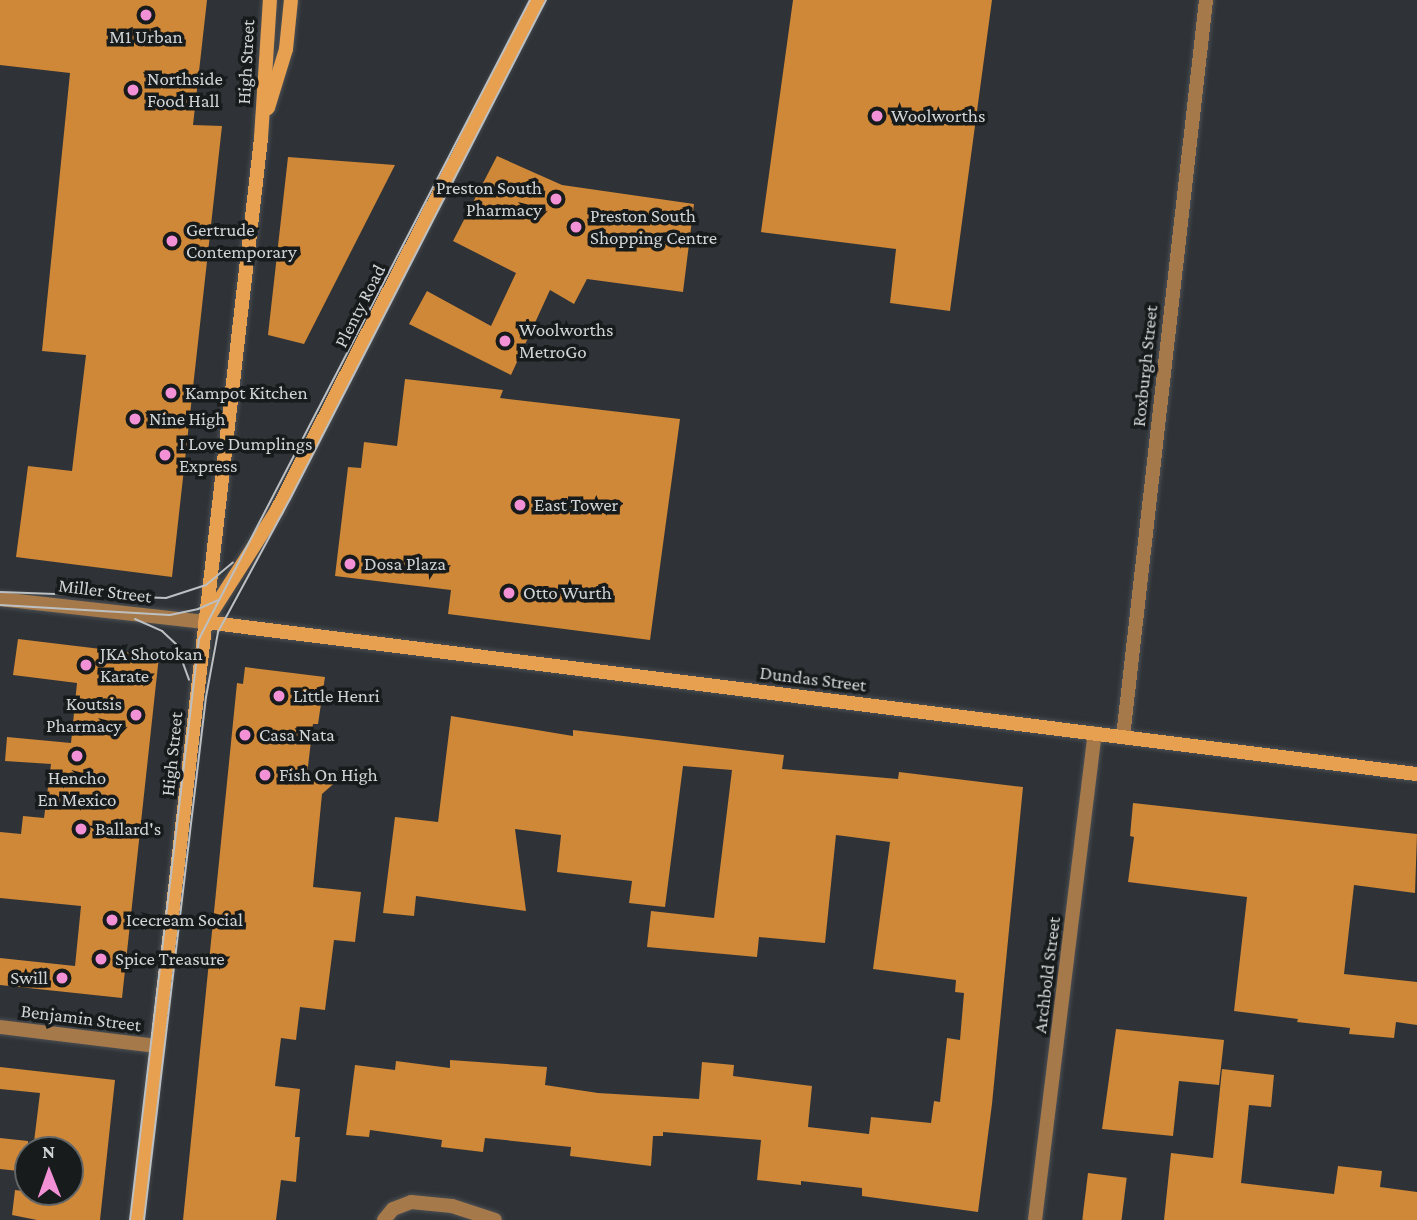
<!DOCTYPE html>
<html>
<head>
<meta charset="utf-8">
<style>
  body { margin:0 }
  #map { position:relative; width:1417px; height:1220px; overflow:hidden; background:#2f3337; font-family:"Crimson Pro",serif }
  div>[style] { position:absolute }
  .building>* { inset:0; background:#cf8738; transform-origin:0 0 }
  .roads { filter:drop-shadow(0 0 2px #4c5054) drop-shadow(0 0 2px #4c5054) }
  .street>* { height:14px; margin:-7px; padding:0 7px; transform-origin:7px; border-radius:7px; background:#a6794a }
  .secondary>* { height:14px; margin:-7px; padding:0 7px; transform-origin:7px; border-radius:7px; background:#e7a050 }
  .tram>* { height:2px; margin:-1px; padding:0 1px; transform-origin:1px; border-radius:1px; background:#bdc0c2 }
  .dots>* { width:19px; height:19px; translate:-50% -50%; box-sizing:border-box; border:4px solid #181b1c; border-radius:50% }
  span { translate:-50% -50%; white-space:nowrap; text-align:center; line-height:1.15; -webkit-text-stroke:7px #181b1c; paint-order:stroke }
  .poi-label { font-size:19px; color:#d1d4d6 }
  .left { translate:0 -50%; text-align:left }
  .right { translate:-100% -50%; text-align:right }
  .street-label { font-size:19px; color:#d1d4d6 }
  .north { position:absolute; left:14px; top:1136px; width:70px; height:70px; box-sizing:border-box; background:#181b1c; border:2px solid #626566; border-radius:50%; rotate:359deg; font-size:19px; font-weight:700; line-height:28px; text-align:center; color:#d1d4d6 }
  .north::after { content:''; display:block; margin:auto; width:24px; height:32px; background:#f391d6; clip-path:polygon(50% 0,100% 100%,50% 72%,0 100%) }
</style>
</head>
<body>
<div id="map">
  <div class="building">
    <i style="clip-path:polygon(0 0,207px 0,193px 125px,222px 126px,172px 577px,16px 557px,28px 466px,72px 471px,86px 355px,42px 351px,70px 73px,0 65px)"></i>
    <i style="clip-path:polygon(793px 0,992px 0,950px 311px,890px 303px,896px 249px,761px 232px)"></i>
    <i style="clip-path:polygon(497px 156px,562px 185px,694px 204px,683px 292px,587px 279px,574px 304px,550px 290px,511px 375px,409px 324px,427px 291px,491px 326px,516px 273px,453px 241px)"></i>
    <i style="clip-path:polygon(288px 157px,395px 165px,304px 344px,268px 335px)"></i>
    <i style="clip-path:polygon(405px 379px,503px 390px,500px 398px,680px 419px,650px 640px,448px 614px,451px 590px,335px 576px,348px 467px,361px 468px,364px 442px,397px 446px)"></i>
    <i style="clip-path:polygon(18px 639px,159px 656px,122px 998px,0 985px,0 958px,75px 966px,81px 906px,0 898px,0 832px,21px 834px,23px 816px,44px 818px,51px 764px,5px 761px,7px 737px,71px 743px,77px 683px,13px 675px)"></i>
    <i style="clip-path:polygon(245px 667px,325px 677px,318px 724px,313px 724px,307px 775px,339px 779px,322px 794px,313px 887px,361px 892px,355px 942px,334px 940px,325px 1010px,300px 1007px,296px 1040px,281px 1038px,275px 1086px,300px 1089px,295px 1137px,300px 1137px,296px 1182px,281px 1180px,276px 1220px,183px 1220px,237px 683px,243px 684px)"></i>
    <i style="clip-path:polygon(451px 716px,573px 736px,573px 730px,784px 755px,782px 769px,898px 779px,899px 772px,1023px 787px,992px 1104px,978px 1212px,862px 1196px,862px 1188px,801px 1181px,801px 1185px,757px 1180px,761px 1140px,663px 1132px,663px 1136px,653px 1136px,651px 1166px,570px 1156px,571px 1147px,485px 1138px,483px 1152px,441px 1147px,442px 1140px,370px 1130px,369px 1137px,346px 1135px,355px 1065px,395px 1070px,396px 1061px,450px 1068px,450px 1060px,547px 1067px,545px 1085px,598px 1093px,699px 1099px,702px 1062px,734px 1065px,733px 1076px,812px 1086px,808px 1127px,869px 1134px,871px 1117px,931px 1123px,934px 1101px,940px 1102px,947px 1038px,960px 1040px,964px 993px,955px 992px,956px 980px,873px 969px,890px 842px,836px 835px,825px 943px,759px 937px,757px 957px,647px 947px,651px 911px,714px 918px,732px 770px,683px 766px,665px 907px,629px 903px,632px 881px,557px 872px,561px 835px,515px 829px,526px 911px,416px 896px,414px 916px,383px 913px,395px 817px,438px 822px)"></i>
    <i style="clip-path:polygon(1133px 803px,1417px 834px,1415px 893px,1354px 885px,1344px 974px,1417px 982px,1417px 1025px,1396px 1022px,1394px 1038px,1349px 1034px,1350px 1028px,1297px 1022px,1298px 1019px,1234px 1011px,1247px 897px,1128px 882px,1134px 837px,1130px 836px)"></i>
    <i style="clip-path:polygon(1116px 1029px,1224px 1040px,1219px 1085px,1179px 1081px,1173px 1136px,1102px 1129px)"></i>
    <i style="clip-path:polygon(0 1067px,115px 1080px,100px 1220px,37px 1220px,12px 1215px,15px 1190px,70px 1197px,70px 1150px,33px 1150px,40px 1093px,0 1089px)"></i>
    <i style="clip-path:polygon(1222px 1069px,1274px 1075px,1271px 1107px,1249px 1105px,1241px 1183px,1334px 1194px,1338px 1166px,1382px 1171px,1380px 1187px,1417px 1192px,1417px 1220px,1164px 1220px,1171px 1153px,1213px 1158px)"></i>
    <i style="clip-path:polygon(0 1138px,28px 1141px,28px 1172px,0 1169px)"></i>
    <i style="left:1088px;top:1173px;width:39px;height:47px;rotate:7deg"></i>
  </div>
  <div class="roads">
    <div class="street">
      <i style="left:0;top:599px;width:206px;rotate:6.4deg"></i>
      <i style="left:1123px;top:737px;width:742px;rotate:-83.57deg"></i>
      <i style="left:0;top:1027px;width:159px;rotate:6.9deg"></i>
      <i style="left:384px;top:1220px;width:14px;rotate:-51deg"></i>
      <i style="left:393px;top:1209px;width:19px;rotate:-21deg"></i>
      <i style="left:411px;top:1202px;width:41px;rotate:5.6deg"></i>
      <i style="left:452px;top:1206px;width:45px;rotate:18deg"></i>
      <i style="left:1035px;top:1220px;width:490px;rotate:-83deg"></i>
    </div>
    <div class="secondary">
      <i style="left:268px;top:108px;width:62px;rotate:-73deg"></i>
      <i style="left:286px;top:49px;width:49px;rotate:-84.2deg"></i>
      <i style="left:208px;top:618px;width:128px;rotate:-57.4deg"></i>
      <i style="left:277px;top:510px;width:573px;rotate:-62.9deg"></i>
      <i style="left:205px;top:622px;width:1221px;rotate:7.15deg"></i>
      <i style="left:137px;top:1220px;width:1089px;rotate:-83.46deg"></i>
      <i style="left:261px;top:138px;width:138px;rotate:-86.3deg"></i>
    </div>
  </div>
  <div class="tram">
    <i style="left:0;top:592px;width:166px;rotate:2.1deg"></i>
    <i style="left:166px;top:598px;width:42px;rotate:-18deg"></i>
    <i style="left:206px;top:585px;width:35px;rotate:-40deg"></i>
    <i style="left:0;top:605px;width:170px;rotate:3.4deg"></i>
    <i style="left:170px;top:615px;width:29px;rotate:-12deg"></i>
    <i style="left:198px;top:609px;width:22px;rotate:-24deg"></i>
    <i style="left:135px;top:619px;width:30px;rotate:24deg"></i>
    <i style="left:162px;top:631px;width:19px;rotate:43deg"></i>
    <i style="left:176px;top:644px;width:38px;rotate:70deg"></i>
    <i style="left:130px;top:1220px;width:585px;rotate:-83.23deg"></i>
    <i style="left:199px;top:639px;width:720px;rotate:-62.62deg"></i>
    <i style="left:144px;top:1220px;width:527px;rotate:-83.24deg"></i>
    <i style="left:206px;top:697px;width:66px;rotate:-79.5deg"></i>
    <i style="left:218px;top:632px;width:151px;rotate:-61.6deg"></i>
    <i style="left:290px;top:499px;width:561px;rotate:-62.84deg"></i>
  </div>
  <div class="dots">
    <i style="left:146px;top:15px;background:#f391d6"></i>
    <i style="left:133px;top:90px;background:#f391d6"></i>
    <i style="left:877px;top:116px;background:#f391d6"></i>
    <i style="left:556px;top:199px;background:#f391d6"></i>
    <i style="left:576px;top:227px;background:#f391d6"></i>
    <i style="left:172px;top:241px;background:#f391d6"></i>
    <i style="left:505px;top:341px;background:#f391d6"></i>
    <i style="left:171px;top:393px;background:#f391d6"></i>
    <i style="left:135px;top:419px;background:#f391d6"></i>
    <i style="left:165px;top:455px;background:#f391d6"></i>
    <i style="left:520px;top:505px;background:#f391d6"></i>
    <i style="left:350px;top:564px;background:#f391d6"></i>
    <i style="left:509px;top:593px;background:#f391d6"></i>
    <i style="left:86px;top:665px;background:#f391d6"></i>
    <i style="left:279px;top:696px;background:#f391d6"></i>
    <i style="left:136px;top:715px;background:#f391d6"></i>
    <i style="left:245px;top:735px;background:#f391d6"></i>
    <i style="left:77px;top:756px;background:#f391d6"></i>
    <i style="left:265px;top:775px;background:#f391d6"></i>
    <i style="left:81px;top:829px;background:#f391d6"></i>
    <i style="left:112px;top:920px;background:#f391d6"></i>
    <i style="left:101px;top:959px;background:#f391d6"></i>
    <i style="left:62px;top:978px;background:#f391d6"></i>
  </div>
  <div class="poi-label">
    <span style="left:146px;top:37px">M1 Urban</span>
    <span class="left" style="left:147px;top:90px">Northside<br>Food Hall</span>
    <span class="left" style="left:891px;top:116px">Woolworths</span>
    <span class="right" style="left:542px;top:199px">Preston South<br>Pharmacy</span>
    <span class="left" style="left:590px;top:227px">Preston South<br>Shopping Centre</span>
    <span class="left" style="left:186px;top:241px">Gertrude<br>Contemporary</span>
    <span class="left" style="left:519px;top:341px">Woolworths<br>MetroGo</span>
    <span class="left" style="left:185px;top:393px">Kampot Kitchen</span>
    <span class="left" style="left:149px;top:419px">Nine High</span>
    <span class="left" style="left:179px;top:455px">I Love Dumplings<br>Express</span>
    <span class="left" style="left:534px;top:505px">East Tower</span>
    <span class="left" style="left:364px;top:564px">Dosa Plaza</span>
    <span class="left" style="left:523px;top:593px">Otto Wurth</span>
    <span class="left" style="left:100px;top:665px">JKA Shotokan<br>Karate</span>
    <span class="left" style="left:293px;top:696px">Little Henri</span>
    <span class="right" style="left:122px;top:715px">Koutsis<br>Pharmacy</span>
    <span class="left" style="left:259px;top:735px">Casa Nata</span>
    <span class="left" style="left:279px;top:775px">Fish On High</span>
    <span style="left:77px;top:789px">Hencho<br>En Mexico</span>
    <span class="left" style="left:95px;top:829px">Ballard's</span>
    <span class="left" style="left:126px;top:920px">Icecream Social</span>
    <span class="left" style="left:115px;top:959px">Spice Treasure</span>
    <span class="right" style="left:48px;top:978px">Swill</span>
  </div>
  <div class="street-label">
    <span style="left:246px;top:62px;rotate:-87deg">High Street</span>
    <span style="left:360px;top:306px;rotate:-63deg">Plenty Road</span>
    <span style="left:1145px;top:366px;rotate:-84deg">Roxburgh Street</span>
    <span style="left:105px;top:591px;rotate:7deg">Miller Street</span>
    <span style="left:813px;top:679px;rotate:7deg">Dundas Street</span>
    <span style="left:172px;top:754px;rotate:-84deg">High Street</span>
    <span style="left:1047px;top:975px;rotate:-83deg">Archbold Street</span>
    <span style="left:81px;top:1018px;rotate:7deg">Benjamin Street</span>
  </div>
  <div class="north">N</div>
</div>
</body>
</html>
